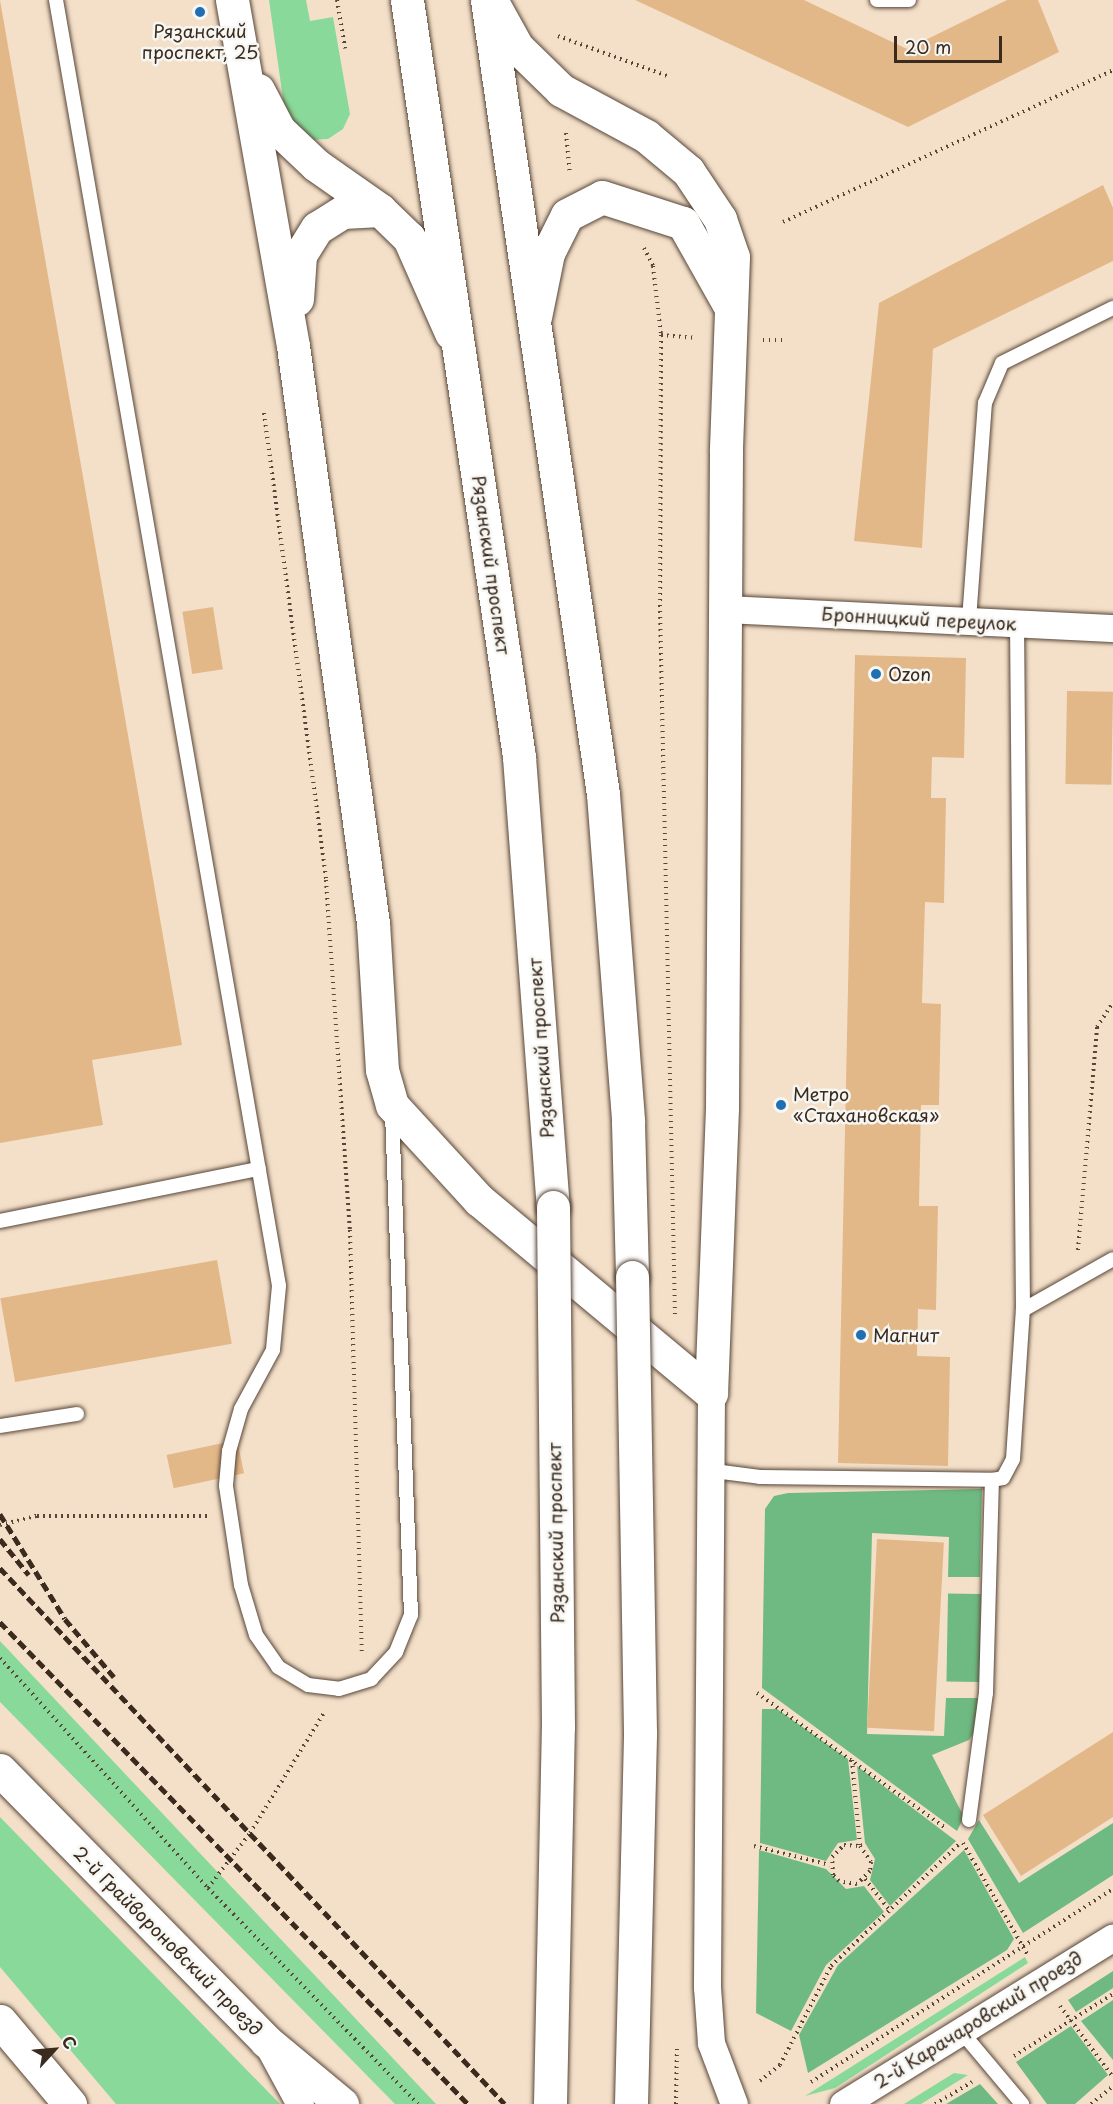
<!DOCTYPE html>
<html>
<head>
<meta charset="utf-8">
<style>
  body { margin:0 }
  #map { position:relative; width:1113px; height:2104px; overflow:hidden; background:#f4e0c9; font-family:"Playpen Sans",sans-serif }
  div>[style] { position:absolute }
  .green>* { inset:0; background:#89da9a }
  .forest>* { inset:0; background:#6eba82; transform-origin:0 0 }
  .building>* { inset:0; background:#e3b889; transform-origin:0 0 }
  .path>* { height:4px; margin-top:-2px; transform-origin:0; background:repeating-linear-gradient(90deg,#574538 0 1.5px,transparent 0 6px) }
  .roads { filter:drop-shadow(0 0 2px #574538) drop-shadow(0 0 2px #574538) }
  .service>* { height:14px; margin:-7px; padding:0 7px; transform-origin:7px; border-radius:7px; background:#fff }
  .minor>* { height:27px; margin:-13.5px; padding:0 13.5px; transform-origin:13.5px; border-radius:13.5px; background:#fff }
  .tertiary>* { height:33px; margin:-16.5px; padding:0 16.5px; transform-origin:16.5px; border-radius:16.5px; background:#fff }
  .secondary>* { height:33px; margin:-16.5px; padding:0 16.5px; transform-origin:16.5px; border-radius:16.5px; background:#fff }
  .primary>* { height:33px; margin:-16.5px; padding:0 16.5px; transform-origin:16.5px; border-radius:16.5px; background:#fff }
  .rail>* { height:4.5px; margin-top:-2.25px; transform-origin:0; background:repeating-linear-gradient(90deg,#3b2a1e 0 9px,transparent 0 13.5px) }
  .bridges { filter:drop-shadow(0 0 2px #574538) drop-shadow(0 0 2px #574538) }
  .primary-bridge>* { height:33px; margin:-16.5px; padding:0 16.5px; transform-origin:16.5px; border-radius:16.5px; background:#fff }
  .dots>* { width:16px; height:16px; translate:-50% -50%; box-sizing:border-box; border:3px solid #f6f6f2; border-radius:50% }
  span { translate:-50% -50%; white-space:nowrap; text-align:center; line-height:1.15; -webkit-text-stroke:5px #f6f6f2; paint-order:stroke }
  .poi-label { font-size:18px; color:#3b2a1e }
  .left { translate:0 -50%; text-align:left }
  .street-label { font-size:18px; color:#3b2a1e }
  .north { position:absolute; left:24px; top:2020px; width:60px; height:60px; -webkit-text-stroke:4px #f6f6f2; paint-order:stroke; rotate:64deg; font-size:16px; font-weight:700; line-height:24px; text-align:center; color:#3b2a1e }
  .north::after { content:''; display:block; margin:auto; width:21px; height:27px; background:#3b2a1e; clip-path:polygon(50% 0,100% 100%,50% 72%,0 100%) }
  .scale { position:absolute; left:894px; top:36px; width:108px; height:27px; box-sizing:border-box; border:3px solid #3b2a1e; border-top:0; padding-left:8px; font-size:18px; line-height:21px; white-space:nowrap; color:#3b2a1e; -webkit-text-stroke:4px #f6f6f2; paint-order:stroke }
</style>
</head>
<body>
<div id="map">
  <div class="green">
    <i style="clip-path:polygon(269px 0,306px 0,310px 21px,333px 17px,350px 114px,343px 129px,328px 139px,310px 140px,285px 113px)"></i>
    <i style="clip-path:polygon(0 1641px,436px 2104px,395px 2104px,0 1702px)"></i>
    <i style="clip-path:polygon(0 1817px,280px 2104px,116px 2104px,0 1967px)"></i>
    <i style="clip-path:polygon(1025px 1957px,1028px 1963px,835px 2088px,805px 2096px)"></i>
    <i style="clip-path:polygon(954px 2073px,968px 2075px,921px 2104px,904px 2104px)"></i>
  </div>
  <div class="forest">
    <i style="clip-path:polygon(982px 1489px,980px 1577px,948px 1577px,949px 1537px,872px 1533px,867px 1734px,944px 1736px,946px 1698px,978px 1698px,977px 1728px,969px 1740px,932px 1755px,964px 1817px,957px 1831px,762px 1688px,765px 1509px,774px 1496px,788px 1493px)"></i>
    <i style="left:981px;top:1594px;width:88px;height:33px;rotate:91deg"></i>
    <i style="clip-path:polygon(762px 1709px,777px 1709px,848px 1759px,857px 1840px,838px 1843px,826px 1861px,760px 1843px)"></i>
    <i style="clip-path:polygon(857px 1766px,956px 1841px,890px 1906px,870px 1880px,875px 1859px,865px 1843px)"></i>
    <i style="clip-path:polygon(979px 1820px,1019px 1883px,1113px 1823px,1113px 1875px,1023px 1933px,968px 1839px)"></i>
    <i style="clip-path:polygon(759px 1850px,826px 1869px,846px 1889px,864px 1886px,884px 1912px,826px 1965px,791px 2031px,756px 2013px)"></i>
    <i style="clip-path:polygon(964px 1850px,1014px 1939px,1007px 1950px,808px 2073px,799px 2035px,838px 1965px)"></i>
    <i style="clip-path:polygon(1113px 1971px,1113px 1988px,1076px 2012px,1068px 2000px)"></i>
    <i style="clip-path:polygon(1113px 2000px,1113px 2060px,1081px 2021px)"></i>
    <i style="clip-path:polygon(1071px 2026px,1108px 2075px,1075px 2104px,1047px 2104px,1016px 2062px)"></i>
    <i style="clip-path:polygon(980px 2084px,998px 2104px,946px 2104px)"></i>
  </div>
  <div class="building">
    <i style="clip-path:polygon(0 0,182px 1045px,92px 1060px,103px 1125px,0 1143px)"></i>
    <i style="clip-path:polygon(635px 0,804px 0,907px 49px,1007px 0,1038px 0,1059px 52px,908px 127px)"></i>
    <i style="clip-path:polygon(1103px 185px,1113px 208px,1113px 261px,933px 349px,922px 548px,854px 541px,879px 303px)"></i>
    <i style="left:213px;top:607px;width:63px;height:31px;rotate:81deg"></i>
    <i style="clip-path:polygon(855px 655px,966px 658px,964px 758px,932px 757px,931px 798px,946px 798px,944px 903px,925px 902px,922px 1003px,941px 1004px,939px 1105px,921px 1105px,919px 1206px,938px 1206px,936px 1310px,918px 1309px,917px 1356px,950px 1357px,948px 1466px,838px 1463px)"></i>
    <i style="left:1067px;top:691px;width:46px;height:93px;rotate:1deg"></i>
    <i style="left:217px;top:1260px;width:85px;height:220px;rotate:80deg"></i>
    <i style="left:237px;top:1440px;width:34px;height:72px;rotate:78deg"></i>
    <i style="left:877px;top:1539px;width:67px;height:189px;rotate:3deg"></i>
    <i style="clip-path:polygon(1113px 1732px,1113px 1817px,1021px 1876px,983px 1815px)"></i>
  </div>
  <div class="path">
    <i style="left:337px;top:0;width:49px;rotate:80.5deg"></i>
    <i style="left:558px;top:36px;width:119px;rotate:20.1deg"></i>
    <i style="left:566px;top:133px;width:41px;rotate:84.4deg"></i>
    <i style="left:783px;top:222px;width:363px;rotate:-24.7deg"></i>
    <i style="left:644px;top:248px;width:20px;rotate:63deg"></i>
    <i style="left:653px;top:266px;width:69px;rotate:83.4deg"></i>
    <i style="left:661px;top:335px;width:270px;rotate:90.2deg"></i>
    <i style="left:660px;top:605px;width:713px;rotate:88.79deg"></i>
    <i style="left:661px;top:335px;width:35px;rotate:5deg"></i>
    <i style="left:763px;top:340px;width:23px"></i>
    <i style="left:264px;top:413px;width:471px;rotate:82.4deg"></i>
    <i style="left:326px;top:880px;width:351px;rotate:86.1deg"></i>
    <i style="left:350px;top:1230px;width:422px;rotate:88.4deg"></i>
    <i style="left:1078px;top:1250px;width:224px;rotate:-85.1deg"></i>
    <i style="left:1097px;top:1027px;width:30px;rotate:-57deg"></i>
    <i style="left:0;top:1525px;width:38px;rotate:-14deg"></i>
    <i style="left:37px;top:1516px;width:170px"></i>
    <i style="left:0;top:1658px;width:310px;rotate:47.9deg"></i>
    <i style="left:208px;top:1888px;width:301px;rotate:45.8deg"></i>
    <i style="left:757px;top:1693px;width:230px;rotate:35.6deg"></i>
    <i style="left:852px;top:1760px;width:86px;rotate:84.7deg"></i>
    <i style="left:860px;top:1846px;width:19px;rotate:55deg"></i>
    <i style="left:871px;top:1862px;width:9px;rotate:96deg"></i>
    <i style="left:870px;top:1871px;width:18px;rotate:135deg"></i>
    <i style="left:857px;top:1884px;width:18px;rotate:-171deg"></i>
    <i style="left:839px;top:1881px;width:8px;rotate:-135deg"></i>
    <i style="left:833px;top:1875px;width:18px;rotate:-93deg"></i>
    <i style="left:832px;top:1857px;width:17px;rotate:-45deg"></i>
    <i style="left:844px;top:1845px;width:16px;rotate:4deg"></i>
    <i style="left:963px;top:1843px;width:128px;rotate:60deg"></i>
    <i style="left:754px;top:1846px;width:78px;rotate:14deg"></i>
    <i style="left:865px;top:1879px;width:42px;rotate:51.8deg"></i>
    <i style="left:208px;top:1888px;width:69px;rotate:-52.6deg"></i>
    <i style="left:250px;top:1833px;width:143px;rotate:-58.4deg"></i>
    <i style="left:1060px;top:2006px;width:89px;rotate:53.3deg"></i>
    <i style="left:1014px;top:2056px;width:117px;rotate:-32.1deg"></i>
    <i style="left:760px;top:2081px;width:26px;rotate:-39deg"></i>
    <i style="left:780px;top:2065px;width:111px;rotate:-62.7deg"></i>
    <i style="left:831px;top:1966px;width:180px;rotate:-43.6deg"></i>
    <i style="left:811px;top:2082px;width:358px;rotate:-32.6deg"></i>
    <i style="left:676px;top:2104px;width:55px;rotate:-89deg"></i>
    <i style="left:935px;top:2104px;width:43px;rotate:-30.7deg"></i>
    <i style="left:1091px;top:2104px;width:28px;rotate:-39deg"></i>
  </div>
  <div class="roads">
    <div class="service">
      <i style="left:56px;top:0;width:1305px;rotate:80.16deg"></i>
      <i style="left:279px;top:1286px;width:64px;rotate:95.4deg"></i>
      <i style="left:273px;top:1350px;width:67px;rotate:118.5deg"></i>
      <i style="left:241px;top:1409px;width:44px;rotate:105.9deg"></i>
      <i style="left:229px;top:1451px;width:35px;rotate:95deg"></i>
      <i style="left:226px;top:1486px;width:100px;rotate:81.4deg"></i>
      <i style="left:241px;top:1585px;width:52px;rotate:73.3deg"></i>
      <i style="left:256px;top:1635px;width:39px;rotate:55deg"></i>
      <i style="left:278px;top:1667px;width:35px;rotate:31deg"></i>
      <i style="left:308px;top:1685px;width:31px;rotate:7deg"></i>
      <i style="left:339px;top:1689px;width:34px;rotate:-17deg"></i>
      <i style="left:371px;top:1679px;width:37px;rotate:-47deg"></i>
      <i style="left:396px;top:1652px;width:40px;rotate:-68deg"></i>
      <i style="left:411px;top:1615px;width:502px;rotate:-92.17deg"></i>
      <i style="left:877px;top:0;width:32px"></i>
      <i style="left:969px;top:620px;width:218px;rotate:-85.8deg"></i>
      <i style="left:985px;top:403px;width:43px;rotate:-67deg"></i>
      <i style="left:1002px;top:363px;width:124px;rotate:-26.4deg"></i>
      <i style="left:0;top:1221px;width:264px;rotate:-11.4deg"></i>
      <i style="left:1023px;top:1310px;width:103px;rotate:-29.5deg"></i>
      <i style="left:0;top:1426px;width:78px;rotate:-8.9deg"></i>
      <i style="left:714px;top:1471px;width:46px;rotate:7.4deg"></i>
      <i style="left:760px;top:1477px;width:232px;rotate:0.7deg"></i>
      <i style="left:992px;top:1480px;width:11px;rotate:-10deg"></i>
      <i style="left:1003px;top:1478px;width:21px;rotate:-62deg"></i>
      <i style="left:1013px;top:1459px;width:149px;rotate:-86.2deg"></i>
      <i style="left:1023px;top:1310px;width:687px;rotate:-90.5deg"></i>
      <i style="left:969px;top:1820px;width:128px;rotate:-82.4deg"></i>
      <i style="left:986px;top:1693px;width:213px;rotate:-88.4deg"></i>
      <i style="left:960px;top:2030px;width:97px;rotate:50deg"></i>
    </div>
    <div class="minor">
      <i style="left:724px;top:609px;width:389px;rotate:2.8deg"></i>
      <i style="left:711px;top:1393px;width:594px;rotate:90.39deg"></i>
      <i style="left:707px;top:1987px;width:56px;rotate:85.9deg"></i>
      <i style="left:711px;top:2043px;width:65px;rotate:69.3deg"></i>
      <i style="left:269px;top:2047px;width:65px;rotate:61.5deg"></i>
      <i style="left:843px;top:2104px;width:317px;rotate:-31.7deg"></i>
    </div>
    <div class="tertiary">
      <i style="left:232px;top:0;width:351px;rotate:80deg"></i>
      <i style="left:293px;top:346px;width:583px;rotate:82.11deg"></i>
      <i style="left:373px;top:923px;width:147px;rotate:86.5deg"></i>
      <i style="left:382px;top:1070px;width:36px;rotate:74deg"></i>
      <i style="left:392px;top:1105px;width:129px;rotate:47.5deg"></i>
      <i style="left:479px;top:1200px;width:302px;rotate:39.8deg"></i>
      <i style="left:491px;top:0;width:54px;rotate:61deg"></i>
      <i style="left:517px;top:47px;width:62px;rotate:44.3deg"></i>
      <i style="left:561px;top:90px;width:97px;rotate:28.4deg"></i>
      <i style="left:646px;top:136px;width:55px;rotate:39.8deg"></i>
      <i style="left:688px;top:171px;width:58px;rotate:56.3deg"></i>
      <i style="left:720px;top:219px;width:40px;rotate:71.1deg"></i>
      <i style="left:733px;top:257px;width:195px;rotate:92.1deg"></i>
      <i style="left:726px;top:452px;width:656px;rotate:90.35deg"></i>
      <i style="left:722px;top:1108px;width:285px;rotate:92.2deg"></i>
      <i style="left:258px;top:90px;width:45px;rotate:62.3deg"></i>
      <i style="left:279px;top:130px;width:51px;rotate:43.4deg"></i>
      <i style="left:316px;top:165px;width:78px;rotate:35.1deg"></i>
      <i style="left:297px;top:299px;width:44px;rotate:-86.1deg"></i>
      <i style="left:300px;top:255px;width:32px;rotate:-58deg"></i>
      <i style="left:317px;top:228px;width:31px;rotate:-32deg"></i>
      <i style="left:343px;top:212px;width:37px;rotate:-3deg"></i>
      <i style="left:380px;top:210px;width:40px;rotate:44deg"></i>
      <i style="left:409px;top:238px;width:104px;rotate:66.1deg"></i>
      <i style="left:535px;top:317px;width:65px;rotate:-78.5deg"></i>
      <i style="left:548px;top:253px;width:42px;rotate:-63.4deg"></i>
      <i style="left:567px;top:215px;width:39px;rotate:-27deg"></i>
      <i style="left:602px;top:197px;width:85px;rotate:17.8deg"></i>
      <i style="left:683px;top:223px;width:92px;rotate:60.6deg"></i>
    </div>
    <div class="secondary">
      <i style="left:0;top:1770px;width:380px;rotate:45.5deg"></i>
      <i style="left:266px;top:2041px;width:99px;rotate:39.7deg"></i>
      <i style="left:0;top:2021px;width:109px;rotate:49.9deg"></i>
    </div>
    <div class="primary">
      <i style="left:407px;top:0;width:765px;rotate:81.58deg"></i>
      <i style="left:519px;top:757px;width:451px;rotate:85.7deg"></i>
      <i style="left:487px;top:0;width:802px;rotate:81.69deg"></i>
      <i style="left:603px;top:794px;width:329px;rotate:85.6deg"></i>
      <i style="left:628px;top:1122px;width:155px;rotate:88.5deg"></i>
    </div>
  </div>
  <div class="rail">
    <i style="left:0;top:1514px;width:123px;rotate:58.2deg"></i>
    <i style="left:65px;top:1619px;width:76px;rotate:49.8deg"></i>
    <i style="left:0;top:1539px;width:46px;rotate:51.1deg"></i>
    <i style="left:0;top:1568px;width:736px;rotate:46.71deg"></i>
    <i style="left:0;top:1622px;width:672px;rotate:45.84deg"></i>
  </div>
  <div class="bridges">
    <div class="primary-bridge">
      <i style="left:550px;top:2104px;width:377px;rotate:-88.8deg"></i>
      <i style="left:558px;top:1727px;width:520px;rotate:-90.55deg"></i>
      <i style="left:631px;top:2104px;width:372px;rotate:-88.6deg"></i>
      <i style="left:640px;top:1732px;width:455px;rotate:-91deg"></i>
    </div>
  </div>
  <div class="dots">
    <i style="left:200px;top:12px;background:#1f6fb2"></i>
    <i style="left:876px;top:674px;background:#1f6fb2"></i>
    <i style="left:781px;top:1105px;background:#1f6fb2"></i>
    <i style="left:861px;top:1335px;background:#1f6fb2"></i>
  </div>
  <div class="poi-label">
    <span style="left:200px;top:42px">Рязанский<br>проспект, 25</span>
    <span class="left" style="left:888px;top:674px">Ozon</span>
    <span class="left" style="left:793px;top:1105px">Метро<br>«Стахановская»</span>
    <span class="left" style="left:873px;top:1335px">Магнит</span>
  </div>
  <div class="street-label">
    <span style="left:491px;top:565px;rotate:82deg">Рязанский проспект</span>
    <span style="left:919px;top:619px;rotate:3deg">Бронницкий переулок</span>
    <span style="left:541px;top:1048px;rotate:-94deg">Рязанский проспект</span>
    <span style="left:556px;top:1533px;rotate:-91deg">Рязанский проспект</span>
    <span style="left:168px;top:1941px;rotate:45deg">2-й Грайвороновский проезд</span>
    <span style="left:978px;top:2020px;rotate:-32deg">2-й Карачаровский проезд</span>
  </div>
  <div class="north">С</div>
  <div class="scale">20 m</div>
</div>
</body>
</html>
